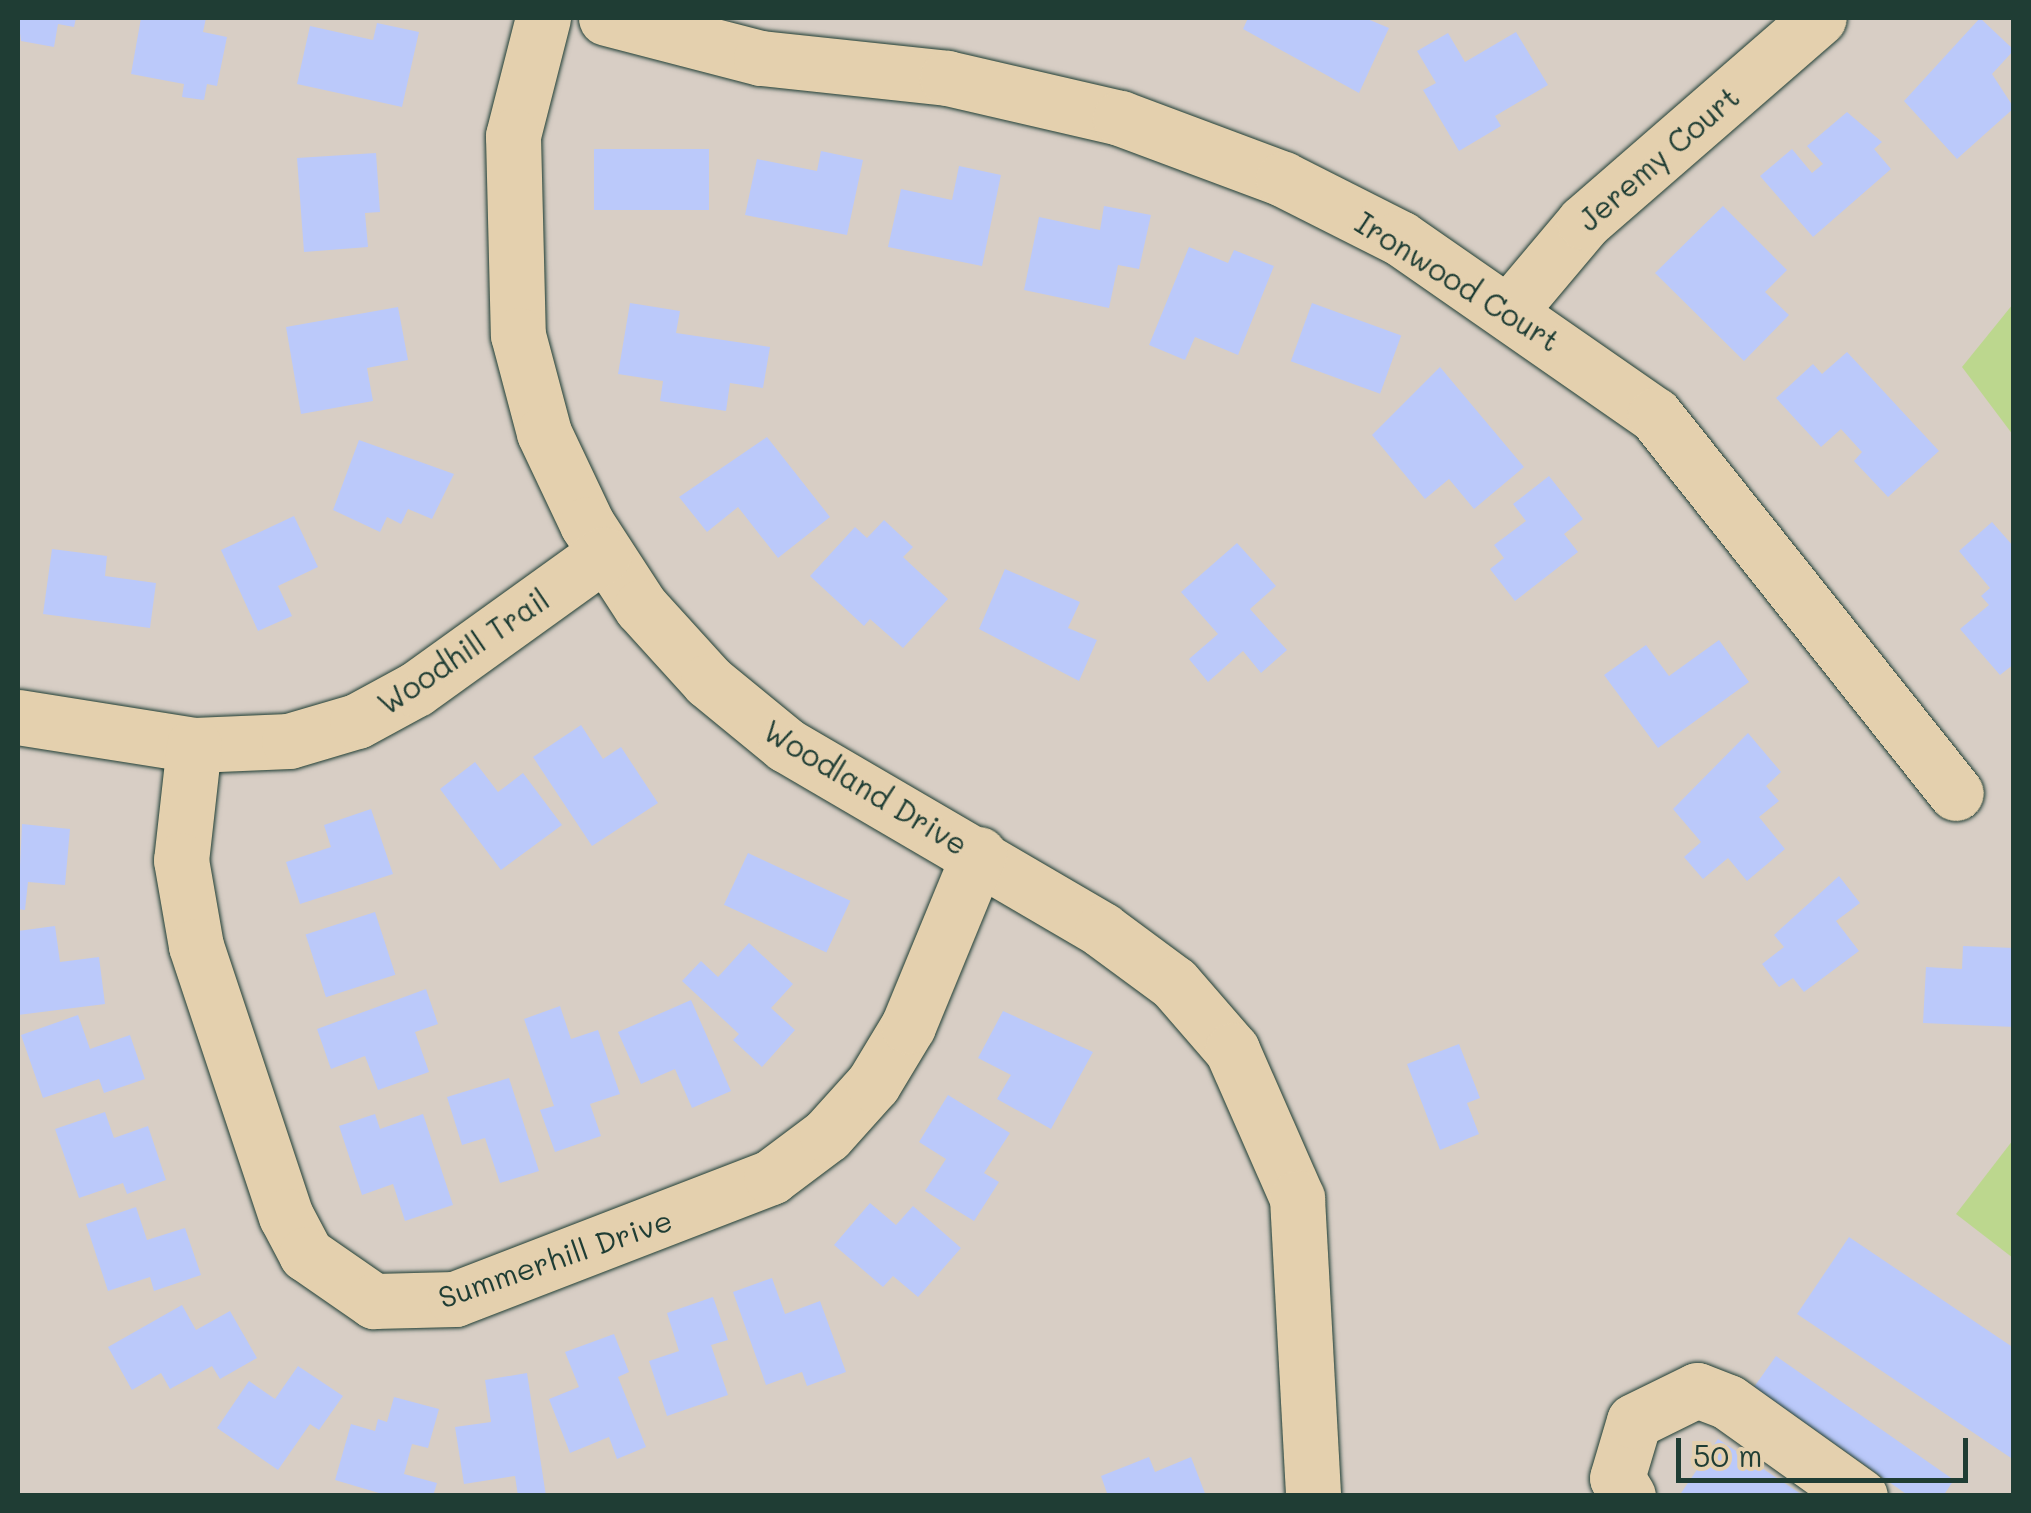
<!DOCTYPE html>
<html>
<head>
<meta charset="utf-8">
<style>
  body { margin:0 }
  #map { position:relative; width:2031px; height:1513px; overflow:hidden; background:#d8cec5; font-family:Mali,sans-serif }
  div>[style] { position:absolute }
  .green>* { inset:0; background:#bcd78e }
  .building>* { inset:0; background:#bbc9fa; transform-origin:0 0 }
  .roads { filter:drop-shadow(0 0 2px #1f3d34) drop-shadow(0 0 2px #1f3d34) }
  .minor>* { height:55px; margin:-27.5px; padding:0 27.5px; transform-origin:27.5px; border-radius:27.5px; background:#e4d0ae }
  span { translate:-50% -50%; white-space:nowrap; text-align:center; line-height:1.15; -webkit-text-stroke:8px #e4d0ae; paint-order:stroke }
  .street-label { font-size:30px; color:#1f3d34 }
  .frame { position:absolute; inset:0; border:20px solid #1f3d34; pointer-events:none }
  .scale { position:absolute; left:1676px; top:1438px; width:292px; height:45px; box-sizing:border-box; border:5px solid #1f3d34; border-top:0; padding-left:12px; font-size:30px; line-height:35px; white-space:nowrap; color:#1f3d34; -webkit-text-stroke:8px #e4d0ae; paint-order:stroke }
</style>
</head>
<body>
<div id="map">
  <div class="green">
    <i style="clip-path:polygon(2013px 304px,2013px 435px,1962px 367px)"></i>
    <i style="clip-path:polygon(2013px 1140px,2013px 1258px,1956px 1214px)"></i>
  </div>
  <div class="building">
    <i style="clip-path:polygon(18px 18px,76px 18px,74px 27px,58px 24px,54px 47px,21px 41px)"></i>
    <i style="clip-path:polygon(141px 18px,206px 18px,203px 32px,227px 37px,217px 86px,207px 84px,204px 100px,182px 97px,184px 84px,131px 74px)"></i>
    <i style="clip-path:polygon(1248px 18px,1365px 18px,1389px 28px,1359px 93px,1243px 29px)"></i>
    <i style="clip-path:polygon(1980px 18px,2014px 50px,1992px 74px,2014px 108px,1957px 159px,1904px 101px)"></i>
    <i style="clip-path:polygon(377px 23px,419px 32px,402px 107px,297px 84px,310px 26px,373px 40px)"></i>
    <i style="clip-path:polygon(1516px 32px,1548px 85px,1495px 116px,1501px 126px,1459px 151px,1423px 90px,1436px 83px,1417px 51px,1448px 33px,1465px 62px)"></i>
    <i style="clip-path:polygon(1847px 112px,1882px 142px,1874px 149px,1891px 169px,1813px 237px,1760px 176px,1792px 149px,1812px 173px,1823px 164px,1807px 146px)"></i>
    <i style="left:594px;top:149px;width:115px;height:61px"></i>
    <i style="clip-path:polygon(821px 151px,863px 160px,847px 235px,745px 215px,757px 159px,817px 171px)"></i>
    <i style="clip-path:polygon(376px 153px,380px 212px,365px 213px,368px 247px,304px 252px,297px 158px)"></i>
    <i style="clip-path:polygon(959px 166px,1001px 175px,982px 266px,888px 247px,901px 189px,952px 200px)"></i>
    <i style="clip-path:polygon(1104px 206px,1151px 215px,1139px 269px,1118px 265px,1109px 308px,1024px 290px,1039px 217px,1100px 230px)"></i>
    <i style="clip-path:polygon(1723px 206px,1787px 270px,1765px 292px,1789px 315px,1744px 361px,1655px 273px)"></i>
    <i style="clip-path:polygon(1189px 247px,1228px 263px,1234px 250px,1274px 266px,1238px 355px,1195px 337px,1185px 360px,1149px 345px)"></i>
    <i style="clip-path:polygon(630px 303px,680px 311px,676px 333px,770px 347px,763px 388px,730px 383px,726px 411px,660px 401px,663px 381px,618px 374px)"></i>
    <i style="left:1312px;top:303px;width:95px;height:62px;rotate:20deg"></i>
    <i style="clip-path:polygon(398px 307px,408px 360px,367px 368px,373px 401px,301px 414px,286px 327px)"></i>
    <i style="clip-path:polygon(1847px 352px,1939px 451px,1888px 497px,1854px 461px,1862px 452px,1841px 429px,1821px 447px,1776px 398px,1813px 364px,1822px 374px)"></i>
    <i style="clip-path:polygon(1440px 367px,1524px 467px,1474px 509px,1449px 479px,1425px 499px,1372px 435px)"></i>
    <i style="clip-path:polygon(767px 437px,830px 517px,778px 558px,738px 507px,707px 532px,679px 497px)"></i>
    <i style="clip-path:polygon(359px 440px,454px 474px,432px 519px,408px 509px,401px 524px,387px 517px,380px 532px,333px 510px)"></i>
    <i style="clip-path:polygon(1549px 476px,1583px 519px,1564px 534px,1578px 552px,1515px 601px,1490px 569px,1504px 558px,1494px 545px,1526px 521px,1513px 504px)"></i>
    <i style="clip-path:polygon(294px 516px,318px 567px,278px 586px,292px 616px,258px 631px,221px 550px)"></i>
    <i style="clip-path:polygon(884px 520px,913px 547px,903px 557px,948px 599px,903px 648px,870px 619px,864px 626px,810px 576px,855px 527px,867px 538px)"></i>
    <i style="clip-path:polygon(1992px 522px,2014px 547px,2014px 664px,2000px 675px,1960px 629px,1989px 605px,1981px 596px,1990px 588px,1959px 551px)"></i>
    <i style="clip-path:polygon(1237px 543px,1276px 586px,1250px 609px,1287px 650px,1261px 673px,1243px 651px,1208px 682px,1189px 659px,1218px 634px,1181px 592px)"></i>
    <i style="clip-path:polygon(52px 549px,107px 556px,105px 576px,156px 583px,150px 628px,43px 614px)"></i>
    <i style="clip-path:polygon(1005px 569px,1080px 602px,1068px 628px,1097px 640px,1079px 681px,979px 629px)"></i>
    <i style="clip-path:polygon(1719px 640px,1749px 682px,1658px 748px,1604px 675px,1646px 645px,1669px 676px)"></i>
    <i style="clip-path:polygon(581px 725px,603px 759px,621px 747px,658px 803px,592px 846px,533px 757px)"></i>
    <i style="clip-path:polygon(1748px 733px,1781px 772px,1766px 786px,1779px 801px,1759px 817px,1785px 849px,1747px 881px,1728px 858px,1703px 879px,1684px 857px,1701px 842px,1673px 809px)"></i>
    <i style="clip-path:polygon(475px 762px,498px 792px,523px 773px,562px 825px,501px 870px,440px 789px)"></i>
    <i style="clip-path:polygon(371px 809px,393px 874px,300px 904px,286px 862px,331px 847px,324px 825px)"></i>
    <i style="clip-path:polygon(22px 824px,70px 829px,65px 885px,28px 882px,25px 910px,18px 909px)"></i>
    <i style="left:748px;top:853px;width:113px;height:57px;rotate:25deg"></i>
    <i style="clip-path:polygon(1839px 876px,1860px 903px,1836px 921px,1859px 951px,1804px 992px,1793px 978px,1779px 987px,1762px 964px,1784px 947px,1774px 935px)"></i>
    <i style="left:375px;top:912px;width:66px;height:73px;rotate:72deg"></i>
    <i style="clip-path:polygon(55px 926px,60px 962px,99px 957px,105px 1004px,18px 1015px,18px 931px)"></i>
    <i style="clip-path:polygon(749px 943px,793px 984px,771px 1008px,795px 1030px,762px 1067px,733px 1040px,739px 1034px,682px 981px,701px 961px,718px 977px)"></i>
    <i style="clip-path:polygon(1963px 946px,2014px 948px,2014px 1027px,1923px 1023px,1926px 967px,1962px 969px)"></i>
    <i style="clip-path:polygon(426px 989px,438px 1024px,415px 1032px,429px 1072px,378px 1090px,365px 1056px,331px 1069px,317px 1029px)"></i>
    <i style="clip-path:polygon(691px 1000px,731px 1091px,692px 1108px,675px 1069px,641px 1084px,618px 1032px)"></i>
    <i style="clip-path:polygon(560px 1006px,571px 1039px,598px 1030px,620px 1094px,590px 1104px,601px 1136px,555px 1152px,540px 1110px,554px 1106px,524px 1019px)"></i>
    <i style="clip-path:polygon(1003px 1011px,1093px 1052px,1051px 1129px,997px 1099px,1011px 1075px,978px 1058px)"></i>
    <i style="clip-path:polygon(78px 1015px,90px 1049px,130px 1035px,145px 1079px,104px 1093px,99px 1079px,43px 1098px,21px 1035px)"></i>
    <i style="clip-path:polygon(1459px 1044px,1480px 1098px,1467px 1103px,1479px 1134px,1440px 1150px,1407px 1064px)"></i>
    <i style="clip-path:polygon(509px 1078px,539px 1171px,500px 1183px,485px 1138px,462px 1145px,447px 1097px)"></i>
    <i style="clip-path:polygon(948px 1095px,1010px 1133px,984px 1173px,999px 1182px,974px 1221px,925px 1191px,946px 1159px,919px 1142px)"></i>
    <i style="clip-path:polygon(105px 1112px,114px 1138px,148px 1126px,166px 1180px,127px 1194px,123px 1183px,79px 1198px,55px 1129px)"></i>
    <i style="clip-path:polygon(375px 1114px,380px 1129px,423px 1114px,453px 1205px,405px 1221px,393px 1184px,362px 1195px,339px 1126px)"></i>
    <i style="clip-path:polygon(870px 1203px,896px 1225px,913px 1206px,961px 1248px,918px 1297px,893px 1276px,883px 1287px,834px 1245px)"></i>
    <i style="clip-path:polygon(136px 1207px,147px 1240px,185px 1228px,201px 1275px,154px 1291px,150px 1277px,108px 1291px,86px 1224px)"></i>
    <i style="clip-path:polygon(1849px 1237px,2014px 1348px,2014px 1460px,1797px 1314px)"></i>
    <i style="clip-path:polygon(772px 1278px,785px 1314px,820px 1301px,846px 1372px,807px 1386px,802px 1372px,766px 1385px,733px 1292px)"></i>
    <i style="clip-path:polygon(713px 1297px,728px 1340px,711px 1345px,728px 1395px,667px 1416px,649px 1361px,679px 1351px,667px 1313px)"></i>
    <i style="clip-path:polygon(182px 1305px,196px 1330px,230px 1311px,257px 1358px,220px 1379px,212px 1366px,170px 1389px,161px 1373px,132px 1390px,108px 1347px)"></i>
    <i style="clip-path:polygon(614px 1334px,629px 1372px,618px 1377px,646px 1447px,617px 1459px,609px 1437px,570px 1453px,549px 1399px,579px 1387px,565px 1352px)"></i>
    <i style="clip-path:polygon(1776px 1356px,1954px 1480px,1943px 1496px,1909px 1496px,1754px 1387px)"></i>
    <i style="clip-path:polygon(298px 1366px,343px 1396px,319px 1430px,310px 1424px,278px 1470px,217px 1428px,249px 1381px,275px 1399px)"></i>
    <i style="clip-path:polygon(527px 1373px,546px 1496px,518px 1496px,515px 1476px,464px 1484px,455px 1427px,491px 1422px,485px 1380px)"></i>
    <i style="clip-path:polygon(394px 1397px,439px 1409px,428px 1448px,412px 1444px,404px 1474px,437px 1483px,433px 1496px,389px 1496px,335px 1480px,351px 1424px,375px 1431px,378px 1419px,387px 1422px)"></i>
    <i style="clip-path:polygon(1718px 1439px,1804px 1496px,1679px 1496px)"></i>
    <i style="clip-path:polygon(1149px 1457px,1155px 1472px,1191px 1457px,1206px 1496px,1108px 1496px,1101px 1476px)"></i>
  </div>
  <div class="roads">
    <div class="minor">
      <i style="left:543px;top:18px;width:122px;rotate:104.3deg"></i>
      <i style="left:513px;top:136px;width:199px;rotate:88.6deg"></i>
      <i style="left:518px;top:335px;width:101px;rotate:75.1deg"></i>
      <i style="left:544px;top:433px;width:101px;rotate:64.7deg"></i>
      <i style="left:587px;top:524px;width:99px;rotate:57deg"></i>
      <i style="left:641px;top:607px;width:100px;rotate:47.8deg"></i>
      <i style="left:708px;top:681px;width:101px;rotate:39.4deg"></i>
      <i style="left:786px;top:745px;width:366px;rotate:30.3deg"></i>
      <i style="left:1102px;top:930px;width:89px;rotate:36.4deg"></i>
      <i style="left:1174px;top:983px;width:89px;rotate:49.1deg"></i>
      <i style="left:1232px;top:1050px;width:162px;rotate:66.3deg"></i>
      <i style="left:1297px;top:1198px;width:298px;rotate:86.9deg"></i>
      <i style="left:606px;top:18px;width:160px;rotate:14.5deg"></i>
      <i style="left:761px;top:58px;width:187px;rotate:6.1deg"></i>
      <i style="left:947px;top:78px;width:178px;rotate:13deg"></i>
      <i style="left:1120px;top:118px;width:174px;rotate:20.5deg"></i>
      <i style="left:1283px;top:179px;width:131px;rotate:26.8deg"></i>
      <i style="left:1400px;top:238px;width:310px;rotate:34.8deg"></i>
      <i style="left:1655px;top:415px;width:483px;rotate:51.5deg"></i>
      <i style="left:1510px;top:310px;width:115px;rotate:-49.9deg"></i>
      <i style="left:1584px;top:222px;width:311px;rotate:-41deg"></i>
      <i style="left:18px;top:717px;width:178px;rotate:9deg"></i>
      <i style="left:194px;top:745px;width:95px;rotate:-2.4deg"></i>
      <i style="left:289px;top:741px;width:71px;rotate:-16.4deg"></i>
      <i style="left:357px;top:721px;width:67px;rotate:-28.5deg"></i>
      <i style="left:416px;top:689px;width:231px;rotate:-35.7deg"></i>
      <i style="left:194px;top:745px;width:116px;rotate:96.4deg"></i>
      <i style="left:181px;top:860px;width:87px;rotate:80.1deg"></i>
      <i style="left:196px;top:946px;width:285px;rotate:71.6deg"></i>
      <i style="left:286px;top:1216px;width:43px;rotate:62.2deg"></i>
      <i style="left:306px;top:1254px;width:83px;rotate:34.7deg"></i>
      <i style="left:374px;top:1301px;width:81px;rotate:-1.4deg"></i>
      <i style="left:455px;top:1299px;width:339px;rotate:-21.1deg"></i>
      <i style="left:771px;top:1177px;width:70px;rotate:-36.9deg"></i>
      <i style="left:827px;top:1135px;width:69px;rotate:-48deg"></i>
      <i style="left:873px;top:1084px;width:68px;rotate:-58.9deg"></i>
      <i style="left:908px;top:1026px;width:186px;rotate:-67.6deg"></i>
      <i style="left:1628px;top:1496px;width:21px;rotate:-121deg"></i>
      <i style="left:1617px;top:1478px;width:59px;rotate:-73.4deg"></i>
      <i style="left:1634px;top:1421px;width:70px;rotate:-26.2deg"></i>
      <i style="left:1697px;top:1390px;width:33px;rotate:21deg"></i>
      <i style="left:1728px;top:1402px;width:162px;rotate:35.5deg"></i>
    </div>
  </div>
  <div class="street-label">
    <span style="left:1658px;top:158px;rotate:-41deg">Jeremy Court</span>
    <span style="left:1458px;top:281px;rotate:32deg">Ironwood Court</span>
    <span style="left:463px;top:651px;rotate:-34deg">Woodhill Trail</span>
    <span style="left:866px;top:787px;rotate:31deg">Woodland Drive</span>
    <span style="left:555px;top:1258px;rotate:-19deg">Summerhill Drive</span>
  </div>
  <div class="frame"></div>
  <div class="scale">50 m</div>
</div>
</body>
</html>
